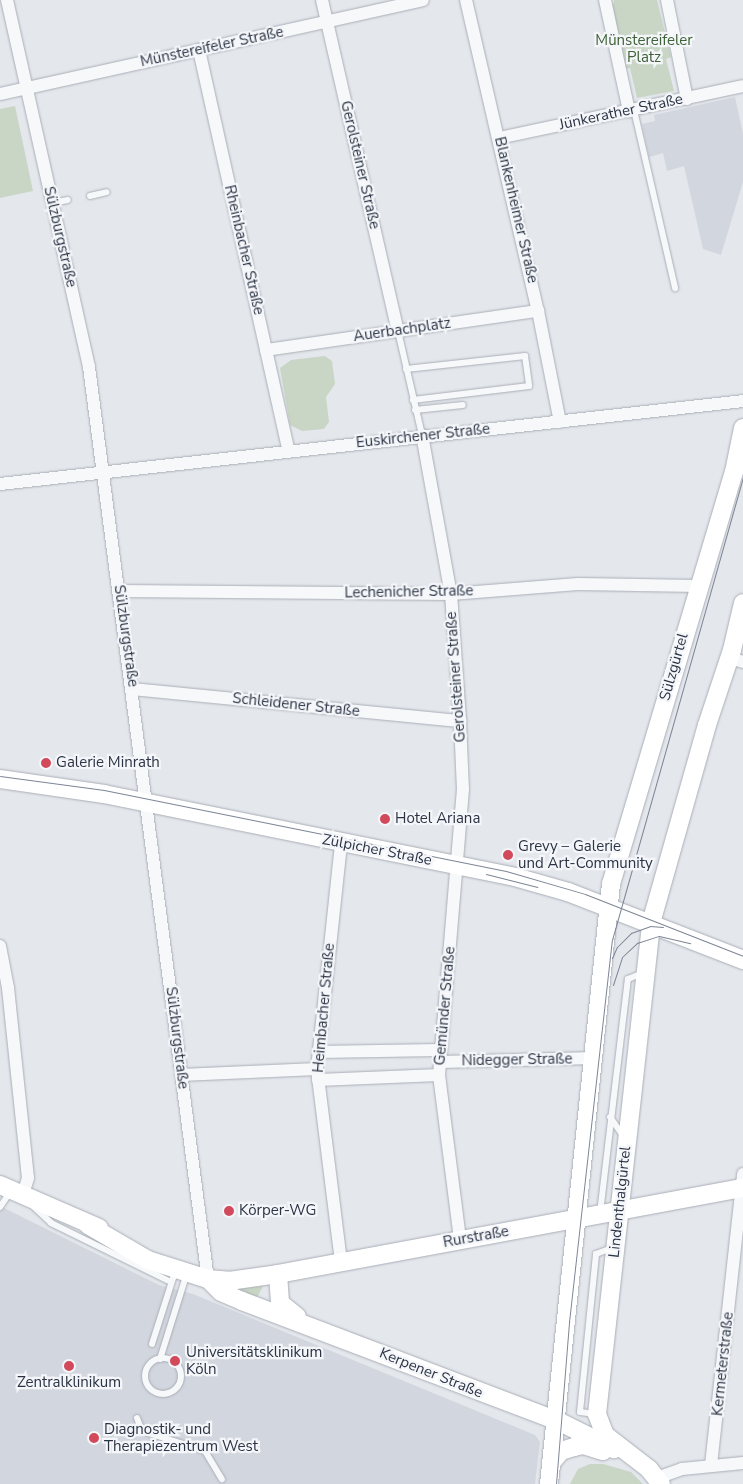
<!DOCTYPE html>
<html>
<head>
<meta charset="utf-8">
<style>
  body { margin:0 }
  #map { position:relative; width:743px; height:1484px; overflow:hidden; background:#e4e7ec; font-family:"Nunito Sans",sans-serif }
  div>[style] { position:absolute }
  .built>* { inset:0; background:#d2d6de }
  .green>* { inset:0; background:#c9d6c5 }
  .roads { filter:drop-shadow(0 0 1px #a9aeb7) drop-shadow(0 0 1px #a9aeb7) }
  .lane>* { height:6px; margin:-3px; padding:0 3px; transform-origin:3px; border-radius:3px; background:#f7f8fa }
  .lane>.ring { margin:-3px; padding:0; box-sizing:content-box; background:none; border:6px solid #f7f8fa; border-radius:50% }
  .street>* { height:12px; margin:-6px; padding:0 6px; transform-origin:6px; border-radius:6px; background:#f7f8fa }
  .secondary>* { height:18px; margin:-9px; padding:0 9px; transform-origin:9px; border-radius:9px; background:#fff }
  .tram>* { height:1px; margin:-0.5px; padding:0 0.5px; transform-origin:0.5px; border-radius:0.5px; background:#7d8696 }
  .dots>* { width:14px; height:14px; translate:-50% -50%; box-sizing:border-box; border:2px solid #f4f6f9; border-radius:50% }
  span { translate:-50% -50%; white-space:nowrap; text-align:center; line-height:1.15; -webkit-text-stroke:4.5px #f4f6f9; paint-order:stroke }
  .park-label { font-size:15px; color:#3f6138 }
  .street-label { font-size:15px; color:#2b3445 }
  .poi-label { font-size:15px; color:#2b3445 }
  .left { translate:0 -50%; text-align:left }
</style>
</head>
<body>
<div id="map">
  <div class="built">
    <i style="clip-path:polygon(735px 97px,743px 134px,743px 182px,721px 255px,703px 249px,684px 166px,667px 171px,663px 153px,649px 157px,642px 124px,655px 121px,654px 115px)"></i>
    <i style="clip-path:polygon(0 1206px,159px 1285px,193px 1294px,535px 1435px,540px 1442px,535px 1484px,0 1484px)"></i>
  </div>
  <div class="green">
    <i style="clip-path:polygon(614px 0,657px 0,671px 57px,666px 59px,674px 91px,637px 98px,630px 68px,624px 69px,610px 5px,614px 4px)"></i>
    <i style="clip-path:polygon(15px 106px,33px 191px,0 198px,0 109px)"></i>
    <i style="clip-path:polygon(325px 356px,332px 361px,335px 384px,326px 397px,329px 422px,324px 429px,302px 431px,290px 425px,280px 368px,291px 360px)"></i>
    <i style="clip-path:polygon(263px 1286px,255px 1302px,230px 1289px,245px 1288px)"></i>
    <i style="clip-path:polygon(590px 1464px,603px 1464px,631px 1472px,643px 1484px,570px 1484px,578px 1469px)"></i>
  </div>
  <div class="roads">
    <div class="lane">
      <i style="left:634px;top:110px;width:183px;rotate:77deg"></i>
      <i style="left:90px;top:196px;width:17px;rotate:-13deg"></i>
      <i style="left:52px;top:203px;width:16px;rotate:-11deg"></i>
      <i style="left:398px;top:331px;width:107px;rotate:77deg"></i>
      <i style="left:406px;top:369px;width:120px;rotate:-6.2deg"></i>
      <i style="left:525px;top:356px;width:30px;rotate:82deg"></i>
      <i style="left:529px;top:386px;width:117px;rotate:173.1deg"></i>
      <i style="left:415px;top:410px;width:48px;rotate:-5.9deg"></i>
      <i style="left:610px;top:1117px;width:24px;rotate:55deg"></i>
      <i style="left:33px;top:1206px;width:25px;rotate:43deg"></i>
      <i style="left:51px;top:1223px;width:134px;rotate:26.2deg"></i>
      <i style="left:0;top:1207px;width:18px;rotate:-56deg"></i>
      <i style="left:600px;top:1213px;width:236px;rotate:-83.2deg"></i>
      <i style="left:628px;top:979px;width:16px;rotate:-22deg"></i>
      <i style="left:152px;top:1344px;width:79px;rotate:-72.3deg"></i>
      <i class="ring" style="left:145px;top:1358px;width:30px;height:30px"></i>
      <i style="left:160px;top:1359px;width:90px;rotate:-72.6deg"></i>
      <i style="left:595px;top:1414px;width:15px;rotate:-172deg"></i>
      <i style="left:580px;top:1412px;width:159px;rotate:-84.2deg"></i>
      <i style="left:596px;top:1254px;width:19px;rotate:-21deg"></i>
      <i style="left:137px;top:1418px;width:14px;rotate:69deg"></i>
      <i style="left:142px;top:1431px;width:66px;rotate:17.6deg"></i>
      <i style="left:205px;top:1451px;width:33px;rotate:59deg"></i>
    </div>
    <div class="street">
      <i style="left:7px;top:0;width:376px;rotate:77.4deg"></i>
      <i style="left:89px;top:367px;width:920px;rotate:82.57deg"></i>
      <i style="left:322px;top:0;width:340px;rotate:77.1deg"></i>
      <i style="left:466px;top:0;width:319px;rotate:77deg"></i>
      <i style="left:538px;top:311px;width:113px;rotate:78.8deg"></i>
      <i style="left:605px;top:0;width:114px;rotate:77.8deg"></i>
      <i style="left:667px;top:0;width:101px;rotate:78.6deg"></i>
      <i style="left:199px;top:50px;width:411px;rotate:77.4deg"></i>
      <i style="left:0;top:94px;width:433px;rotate:-12.5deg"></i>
      <i style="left:499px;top:138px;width:249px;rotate:-12deg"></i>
      <i style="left:266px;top:350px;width:275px;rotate:-8.2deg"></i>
      <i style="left:422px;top:435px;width:162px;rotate:79.7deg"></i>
      <i style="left:451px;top:594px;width:127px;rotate:85.9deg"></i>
      <i style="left:460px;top:721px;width:68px;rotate:87.5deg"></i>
      <i style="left:463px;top:789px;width:287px;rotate:94.8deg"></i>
      <i style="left:439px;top:1075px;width:166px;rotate:82.7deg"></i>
      <i style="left:0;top:484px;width:748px;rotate:-6.37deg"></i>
      <i style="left:120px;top:591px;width:331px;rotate:0.5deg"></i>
      <i style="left:451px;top:594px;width:127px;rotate:-4.5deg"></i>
      <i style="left:578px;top:584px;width:120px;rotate:1deg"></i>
      <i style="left:730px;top:658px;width:14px;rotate:17deg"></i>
      <i style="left:133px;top:689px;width:329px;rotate:5.6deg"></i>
      <i style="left:341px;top:844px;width:226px;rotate:96.1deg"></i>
      <i style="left:317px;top:1069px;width:193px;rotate:82.9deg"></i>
      <i style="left:0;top:946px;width:43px;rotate:79.2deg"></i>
      <i style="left:8px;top:988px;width:191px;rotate:84deg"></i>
      <i style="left:28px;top:1178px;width:17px;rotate:107deg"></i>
      <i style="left:318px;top:1052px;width:121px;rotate:-0.9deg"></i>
      <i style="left:440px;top:1062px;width:154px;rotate:-1.5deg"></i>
      <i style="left:181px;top:1075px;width:136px;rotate:-2.5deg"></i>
      <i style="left:318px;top:1080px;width:121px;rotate:-2.4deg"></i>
      <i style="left:711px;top:1465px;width:293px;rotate:-83.7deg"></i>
      <i style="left:657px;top:1478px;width:27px;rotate:-20deg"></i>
      <i style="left:682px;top:1469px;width:61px;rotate:-5.6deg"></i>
    </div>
    <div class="secondary">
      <i style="left:0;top:779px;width:105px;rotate:8.2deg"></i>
      <i style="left:104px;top:794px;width:419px;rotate:11.4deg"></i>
      <i style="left:515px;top:877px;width:55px;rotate:15.8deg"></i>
      <i style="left:568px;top:892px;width:188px;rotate:21.2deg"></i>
      <i style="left:0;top:1185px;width:108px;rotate:23.5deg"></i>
      <i style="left:88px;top:1225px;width:69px;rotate:30.3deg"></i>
      <i style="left:148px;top:1260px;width:63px;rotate:17.6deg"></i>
      <i style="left:208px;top:1279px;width:18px;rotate:45deg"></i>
      <i style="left:221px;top:1292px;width:23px;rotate:23deg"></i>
      <i style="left:242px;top:1301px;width:336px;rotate:20.8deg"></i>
      <i style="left:556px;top:1420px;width:65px;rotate:26.6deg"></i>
      <i style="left:278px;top:1274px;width:29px;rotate:86deg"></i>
      <i style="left:280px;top:1303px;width:22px;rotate:39deg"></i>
      <i style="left:208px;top:1279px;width:21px;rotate:5deg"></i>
      <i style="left:229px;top:1281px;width:49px;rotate:-8.1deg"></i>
      <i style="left:278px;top:1274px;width:473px;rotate:-10.5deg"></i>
      <i style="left:551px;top:1463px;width:16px;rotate:-50deg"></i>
      <i style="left:561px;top:1451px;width:14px;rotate:-17deg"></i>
      <i style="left:574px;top:1447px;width:9px;rotate:-13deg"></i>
      <i style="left:583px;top:1445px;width:21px;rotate:17deg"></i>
      <i style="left:549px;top:1484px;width:603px;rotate:-84.1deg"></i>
      <i style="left:611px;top:884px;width:430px;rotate:-73.4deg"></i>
      <i style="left:734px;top:472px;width:45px;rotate:-78.4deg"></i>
      <i style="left:661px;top:1484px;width:19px;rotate:-129deg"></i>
      <i style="left:649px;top:1469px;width:56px;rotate:-142.3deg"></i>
      <i style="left:605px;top:1435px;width:22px;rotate:-111deg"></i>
      <i style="left:597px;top:1414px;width:494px;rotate:-83.7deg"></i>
      <i style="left:651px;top:923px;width:206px;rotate:-74.2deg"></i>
      <i style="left:707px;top:725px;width:79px;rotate:-71.6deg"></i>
      <i style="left:732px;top:650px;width:48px;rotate:-76.8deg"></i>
    </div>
  </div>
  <div class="tram">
    <i style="left:0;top:776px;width:105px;rotate:7.7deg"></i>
    <i style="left:104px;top:790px;width:410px;rotate:11.4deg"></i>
    <i style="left:506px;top:871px;width:82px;rotate:16.2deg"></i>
    <i style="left:585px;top:894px;width:170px;rotate:21.4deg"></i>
    <i style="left:486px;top:874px;width:53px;rotate:14.3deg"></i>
    <i style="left:612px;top:958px;width:12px;rotate:-66deg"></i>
    <i style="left:617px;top:947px;width:20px;rotate:-45deg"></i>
    <i style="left:631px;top:933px;width:20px;rotate:-20deg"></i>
    <i style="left:650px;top:926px;width:13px;rotate:4deg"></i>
    <i style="left:613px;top:985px;width:29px;rotate:-72deg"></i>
    <i style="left:622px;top:957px;width:21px;rotate:-43deg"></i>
    <i style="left:637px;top:943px;width:23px;rotate:-18deg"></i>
    <i style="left:659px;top:936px;width:32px;rotate:13deg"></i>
    <i style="left:556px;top:1484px;width:163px;rotate:-85.4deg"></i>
    <i style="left:569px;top:1322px;width:384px;rotate:-83.6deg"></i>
    <i style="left:612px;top:940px;width:480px;rotate:-74.2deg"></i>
  </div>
  <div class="dots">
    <i style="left:46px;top:763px;background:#d1495b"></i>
    <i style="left:385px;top:819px;background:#d1495b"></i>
    <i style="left:508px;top:855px;background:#d1495b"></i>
    <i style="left:229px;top:1211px;background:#d1495b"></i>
    <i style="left:175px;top:1361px;background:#d1495b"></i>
    <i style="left:69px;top:1366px;background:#d1495b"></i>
    <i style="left:94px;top:1438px;background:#d1495b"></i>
  </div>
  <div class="park-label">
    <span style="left:644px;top:49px">Münstereifeler<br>Platz</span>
  </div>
  <div class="street-label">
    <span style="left:212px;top:47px;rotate:-12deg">Münstereifeler Straße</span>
    <span style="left:621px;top:112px;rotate:-12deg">Jünkerather Straße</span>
    <span style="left:360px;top:165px;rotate:77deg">Gerolsteiner Straße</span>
    <span style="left:516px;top:210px;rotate:77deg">Blankenheimer Straße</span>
    <span style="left:60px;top:237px;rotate:77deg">Sülzburgstraße</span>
    <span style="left:244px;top:250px;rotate:77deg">Rheinbacher Straße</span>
    <span style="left:402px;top:330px;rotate:-8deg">Auerbachplatz</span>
    <span style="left:423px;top:436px;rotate:-6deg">Euskirchener Straße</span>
    <span style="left:409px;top:592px;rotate:-1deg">Lechenicher Straße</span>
    <span style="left:126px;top:636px;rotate:82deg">Sülzburgstraße</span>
    <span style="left:674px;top:667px;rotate:-74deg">Sülzgürtel</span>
    <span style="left:456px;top:677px;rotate:-94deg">Gerolsteiner Straße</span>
    <span style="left:296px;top:705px;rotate:6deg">Schleidener Straße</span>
    <span style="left:377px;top:850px;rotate:11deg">Zülpicher Straße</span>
    <span style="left:445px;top:1006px;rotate:-85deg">Gemünder Straße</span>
    <span style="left:324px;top:1008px;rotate:-85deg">Heimbacher Straße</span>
    <span style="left:177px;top:1038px;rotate:83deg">Sülzburgstraße</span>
    <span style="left:517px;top:1060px;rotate:-1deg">Nidegger Straße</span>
    <span style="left:620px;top:1202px;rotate:-84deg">Lindenthalgürtel</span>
    <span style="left:476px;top:1237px;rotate:-10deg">Rurstraße</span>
    <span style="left:723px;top:1364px;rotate:-84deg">Kermeterstraße</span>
    <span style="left:431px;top:1373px;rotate:22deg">Kerpener Straße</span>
  </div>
  <div class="poi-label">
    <span class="left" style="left:56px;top:763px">Galerie Minrath</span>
    <span class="left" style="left:395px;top:819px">Hotel Ariana</span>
    <span class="left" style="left:518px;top:855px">Grevy – Galerie<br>und Art-Community</span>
    <span class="left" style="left:239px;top:1211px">Körper-WG</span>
    <span class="left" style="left:186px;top:1361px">Universitätsklinikum<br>Köln</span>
    <span style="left:69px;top:1383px">Zentralklinikum</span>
    <span class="left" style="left:104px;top:1438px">Diagnostik- und<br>Therapiezentrum West</span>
  </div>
</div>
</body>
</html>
